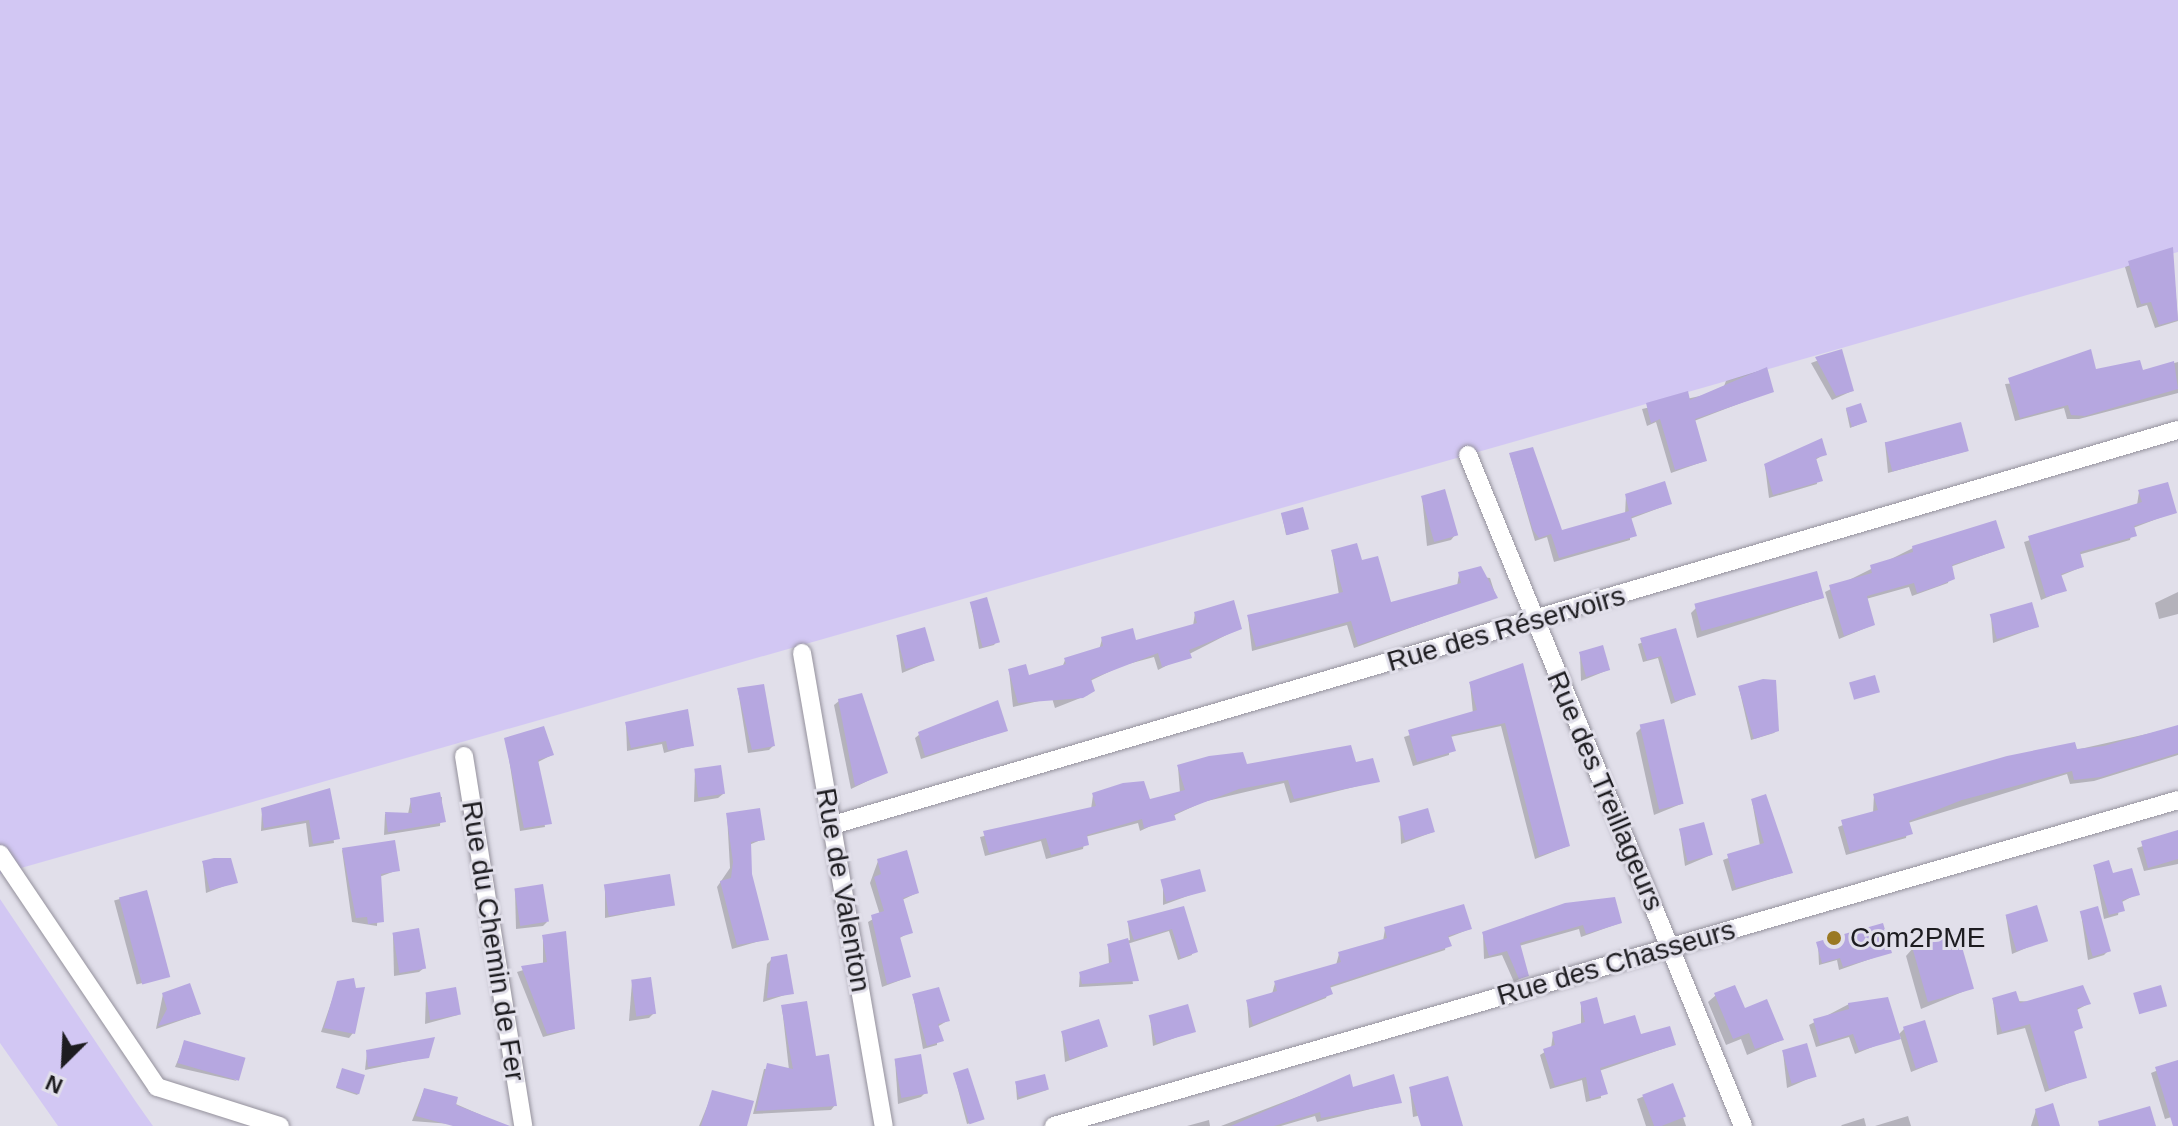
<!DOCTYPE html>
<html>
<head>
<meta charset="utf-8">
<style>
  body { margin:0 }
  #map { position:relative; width:2178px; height:1126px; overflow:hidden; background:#e1dfea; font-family:Arial,sans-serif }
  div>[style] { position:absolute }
  .green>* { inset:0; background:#d2c7f3 }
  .shadow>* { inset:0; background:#0003; transform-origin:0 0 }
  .building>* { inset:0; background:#b6a7e0; transform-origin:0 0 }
  .roads { filter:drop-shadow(0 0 2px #94919c) drop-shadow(0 0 2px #94919c) }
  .minor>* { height:18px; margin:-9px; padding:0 9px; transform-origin:9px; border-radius:9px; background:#fff }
  .dots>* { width:22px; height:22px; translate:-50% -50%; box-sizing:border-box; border:4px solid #e1dfea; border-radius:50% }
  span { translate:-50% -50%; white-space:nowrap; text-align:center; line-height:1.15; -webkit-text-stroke:6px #e1dfea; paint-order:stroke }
  .street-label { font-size:28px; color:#1d1c20 }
  .poi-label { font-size:28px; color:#1d1c20 }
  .left { translate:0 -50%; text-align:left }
  .north { position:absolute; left:24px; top:1022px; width:80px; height:80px; -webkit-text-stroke:6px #e1dfea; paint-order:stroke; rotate:204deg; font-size:22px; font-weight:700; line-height:32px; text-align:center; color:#1d1c20 }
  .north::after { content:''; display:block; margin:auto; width:28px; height:36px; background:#1d1c20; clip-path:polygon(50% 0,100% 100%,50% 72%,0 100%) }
</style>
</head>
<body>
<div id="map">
  <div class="green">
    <i style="clip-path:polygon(0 0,2178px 0,2178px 252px,0 874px)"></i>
    <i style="clip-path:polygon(0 899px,136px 1102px,153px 1126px,58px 1126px,0 1043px)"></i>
  </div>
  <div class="shadow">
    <i style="clip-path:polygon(2172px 250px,2178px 321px,2155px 328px,2147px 305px,2137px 308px,2125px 267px)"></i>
    <i style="clip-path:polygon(1841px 352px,1852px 391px,1832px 400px,1811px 363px)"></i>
    <i style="clip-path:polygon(2178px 362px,2178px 393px,2079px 419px,2067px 419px,2064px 408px,2015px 421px,2005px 384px,2142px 372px)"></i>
    <i style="clip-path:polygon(1765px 369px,1772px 391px,1694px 421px,1705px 461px,1671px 473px,1656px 422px,1647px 426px,1642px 409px,1722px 391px,1726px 381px)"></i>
    <i style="clip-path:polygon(1846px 409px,1865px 422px,1850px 428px)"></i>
    <i style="clip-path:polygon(1885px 442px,1967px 451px,1888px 473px)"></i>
    <i style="clip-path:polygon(1825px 454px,1815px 460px,1817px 484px,1769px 498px,1765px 466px)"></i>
    <i style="clip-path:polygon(1510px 455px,1561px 533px,1625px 515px,1626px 495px,1670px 504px,1630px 519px,1630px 540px,1554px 562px,1547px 537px,1535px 541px)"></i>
    <i style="clip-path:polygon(2139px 492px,2175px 512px,2133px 528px,2130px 540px,2078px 555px,2082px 567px,2060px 576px,2065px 590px,2041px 600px,2024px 542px,2137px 505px)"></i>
    <i style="clip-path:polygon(1422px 497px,1455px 535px,1451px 540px,1427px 546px)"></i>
    <i style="clip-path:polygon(1282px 515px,1305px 530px,1286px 535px)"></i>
    <i style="clip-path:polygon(1913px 548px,2003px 548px,1950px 567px,1948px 583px,1912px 596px,1909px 587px,1866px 599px,1873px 625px,1839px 639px,1825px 592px)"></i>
    <i style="clip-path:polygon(1332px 552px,1360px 562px,1389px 605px,1457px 586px,1459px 574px,1490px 578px,1496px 597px,1354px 648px,1347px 625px,1252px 651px,1248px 617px,1339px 595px)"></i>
    <i style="clip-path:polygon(2178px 592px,2178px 614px,2159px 619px,2155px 603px)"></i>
    <i style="clip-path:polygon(1822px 598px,1697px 638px,1691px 613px,1696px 608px)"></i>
    <i style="clip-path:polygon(971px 604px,997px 641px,994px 645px,979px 649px)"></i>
    <i style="clip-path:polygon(1195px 613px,1240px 628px,1158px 670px,1154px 657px,1121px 666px,1090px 681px,1088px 695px,1055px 708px,1052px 698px,1013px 707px,1009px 671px,1028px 678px,1062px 668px,1065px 660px,1099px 650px,1102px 639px,1135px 643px,1193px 626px)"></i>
    <i style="clip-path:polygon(1991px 616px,2037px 627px,1993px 643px)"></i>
    <i style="clip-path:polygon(1675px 631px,1693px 695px,1671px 704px,1658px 658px,1643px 662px,1638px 644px)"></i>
    <i style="clip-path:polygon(897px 637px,933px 660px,902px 673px)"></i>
    <i style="clip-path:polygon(1580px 654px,1608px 670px,1581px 681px)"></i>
    <i style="clip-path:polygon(1522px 666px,1568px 846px,1535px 859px,1501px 726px,1450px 737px,1449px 755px,1413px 766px,1404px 737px,1473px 714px,1470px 683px)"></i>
    <i style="clip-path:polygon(1739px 688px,1777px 730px,1774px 733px,1751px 740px)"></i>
    <i style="clip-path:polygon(738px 690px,773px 746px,769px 750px,748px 753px)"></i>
    <i style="clip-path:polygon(839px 701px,886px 772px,851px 789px,834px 705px)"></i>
    <i style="clip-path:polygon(626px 724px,692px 745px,664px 753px,662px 744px,627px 751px)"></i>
    <i style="clip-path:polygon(2178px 727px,2178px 755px,2094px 781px,2070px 784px,2067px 774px,1908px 823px,1906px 838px,1846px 855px,1838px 827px,1873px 813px,1874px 795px)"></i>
    <i style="clip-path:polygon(1641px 728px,1681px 804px,1654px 815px,1636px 733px)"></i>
    <i style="clip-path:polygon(1005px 731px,921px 759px,915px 738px,920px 734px)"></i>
    <i style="clip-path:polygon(506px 739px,552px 755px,536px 763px,545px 827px,520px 831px)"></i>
    <i style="clip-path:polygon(1355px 765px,1378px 781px,1290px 803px,1284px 783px,1203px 802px,1140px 831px,1138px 823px,1085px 837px,1083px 849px,1046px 859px,1041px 841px,985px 856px,980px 837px,1091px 809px,1093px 795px,1148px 802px,1180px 793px,1178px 767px)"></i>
    <i style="clip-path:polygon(695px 770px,723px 794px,718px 798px,694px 802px)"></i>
    <i style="clip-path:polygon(328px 791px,334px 843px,309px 847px,306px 823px,261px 831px,262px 810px)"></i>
    <i style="clip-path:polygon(442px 797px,440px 826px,384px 835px,385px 814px,408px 814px,411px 799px)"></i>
    <i style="clip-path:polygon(1752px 801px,1791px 873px,1732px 891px,1723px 860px,1760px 846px)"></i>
    <i style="clip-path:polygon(727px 815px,763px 839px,749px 845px,750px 874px,767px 939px,732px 949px,717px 887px,730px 868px)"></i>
    <i style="clip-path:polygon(1400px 818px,1433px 832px,1401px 844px)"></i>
    <i style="clip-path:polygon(1680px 831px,1711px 855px,1685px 866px)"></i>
    <i style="clip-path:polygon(2178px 834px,2178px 864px,2144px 871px,2137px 848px)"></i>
    <i style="clip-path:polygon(342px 850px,398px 870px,379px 877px,377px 926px,352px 922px)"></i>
    <i style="clip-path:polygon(878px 861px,917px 893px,902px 900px,910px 932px,898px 939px,909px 977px,882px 987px,868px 922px,880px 915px,870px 883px)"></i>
    <i style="clip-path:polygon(203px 863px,235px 882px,206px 893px)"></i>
    <i style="clip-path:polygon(2094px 867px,2137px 894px,2120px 903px,2118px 915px,2104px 919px)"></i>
    <i style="clip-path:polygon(1163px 882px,1204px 890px,1163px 905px)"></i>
    <i style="clip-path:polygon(605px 886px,673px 905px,605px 918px)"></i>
    <i style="clip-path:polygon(515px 890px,547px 922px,543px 926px,516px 929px)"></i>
    <i style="left:146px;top:892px;width:87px;height:33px;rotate:75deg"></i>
    <i style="clip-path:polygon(1565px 905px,1620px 923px,1581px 937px,1579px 929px,1519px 946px,1527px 975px,1514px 982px,1502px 955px,1484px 959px,1483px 933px)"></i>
    <i style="clip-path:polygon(1182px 909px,1192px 955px,1178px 960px,1169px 931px,1127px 944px,1133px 984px,1079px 987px,1080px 973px,1109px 965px,1108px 946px,1130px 940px,1128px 923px)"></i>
    <i style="clip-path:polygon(2081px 914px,2109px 950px,2104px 955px,2088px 960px)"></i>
    <i style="clip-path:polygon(2006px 916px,2045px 940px,2012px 954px)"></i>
    <i style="clip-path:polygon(1385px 929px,1470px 929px,1447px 938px,1445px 950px,1329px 988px,1326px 998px,1249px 1028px,1247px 1001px,1272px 994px,1275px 983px,1336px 965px,1339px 954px,1383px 941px)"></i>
    <i style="clip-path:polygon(393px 934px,424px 968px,419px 972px,394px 976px)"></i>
    <i style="clip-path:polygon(543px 937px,573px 1029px,543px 1037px,517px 972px,543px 964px)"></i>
    <i style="clip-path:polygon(1818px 944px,1890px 952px,1839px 970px,1837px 960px,1819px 965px)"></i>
    <i style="clip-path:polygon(1913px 948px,1972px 988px,1921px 1009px,1906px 956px)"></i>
    <i style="clip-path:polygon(772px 959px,791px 993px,763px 1002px,767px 964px)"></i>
    <i style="clip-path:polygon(632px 982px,654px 1013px,649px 1018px,629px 1021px)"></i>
    <i style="clip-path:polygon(338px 983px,353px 1033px,349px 1038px,321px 1032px)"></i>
    <i style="clip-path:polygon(163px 994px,199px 1014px,156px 1029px)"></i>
    <i style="clip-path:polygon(426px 994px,458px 1015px,425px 1024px)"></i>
    <i style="clip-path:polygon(913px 995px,947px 1021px,937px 1027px,937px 1045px,923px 1049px)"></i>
    <i style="clip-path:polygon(1716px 995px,1744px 1010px,1782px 1040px,1747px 1055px,1741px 1039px,1726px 1045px,1708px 1002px)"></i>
    <i style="clip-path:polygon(1993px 1000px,2088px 1004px,2075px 1011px,2080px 1028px,2072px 1033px,2085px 1077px,2045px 1092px,2025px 1028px,1997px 1035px)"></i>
    <i style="clip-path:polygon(1581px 1004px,1603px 1026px,1674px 1045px,1599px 1071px,1601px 1098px,1586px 1102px,1582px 1080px,1550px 1089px,1540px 1055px,1551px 1048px,1553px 1034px,1581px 1025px)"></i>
    <i style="clip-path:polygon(1849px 1004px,1898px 1035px,1904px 1029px,1936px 1062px,1911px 1072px,1900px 1036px,1855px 1054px,1849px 1037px,1816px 1047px,1809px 1025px)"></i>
    <i style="clip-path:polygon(782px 1007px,835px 1105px,831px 1110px,753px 1114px,764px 1069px,789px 1070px)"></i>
    <i style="clip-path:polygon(1150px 1017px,1194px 1031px,1153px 1046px)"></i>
    <i style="clip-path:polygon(1062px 1032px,1106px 1047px,1065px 1062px)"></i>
    <i style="clip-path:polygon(185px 1043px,237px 1081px,175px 1067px)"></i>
    <i style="clip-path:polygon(367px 1052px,427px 1057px,365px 1070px)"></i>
    <i style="clip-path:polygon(1783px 1052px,1815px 1076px,1787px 1088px)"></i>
    <i style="clip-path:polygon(895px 1059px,926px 1092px,921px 1097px,898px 1104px)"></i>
    <i style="clip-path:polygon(2178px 1062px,2178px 1115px,2165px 1119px,2151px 1073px)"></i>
    <i style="clip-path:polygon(342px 1070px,359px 1093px,357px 1095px,336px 1088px)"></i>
    <i style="clip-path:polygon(954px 1074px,981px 1120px,967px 1124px)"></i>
    <i style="clip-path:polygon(1349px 1077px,1352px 1089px,1400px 1102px,1317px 1122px,1315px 1116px,1281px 1126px,1221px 1126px)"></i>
    <i style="clip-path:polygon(1016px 1085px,1047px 1090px,1017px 1100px)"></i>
    <i style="clip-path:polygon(1672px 1085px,1686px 1126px,1646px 1126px,1637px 1099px)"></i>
    <i style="clip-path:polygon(1410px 1089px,1430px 1113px,1413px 1117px)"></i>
    <i style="clip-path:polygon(424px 1090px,481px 1115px,477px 1126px,412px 1121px)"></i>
    <i style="clip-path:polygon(713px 1092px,745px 1126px,699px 1126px)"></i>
    <i style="clip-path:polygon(2036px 1110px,2058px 1126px,2031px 1126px)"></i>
    <i style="clip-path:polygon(1908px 1116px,1911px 1126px,1875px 1126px)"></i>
    <i style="clip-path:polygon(1864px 1118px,1866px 1126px,1841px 1126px,1842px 1125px)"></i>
    <i style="clip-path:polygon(1209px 1120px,1210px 1126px,1187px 1126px)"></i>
  </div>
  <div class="building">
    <i style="clip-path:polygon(2173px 247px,2178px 320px,2159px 325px,2151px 302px,2141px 304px,2128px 261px)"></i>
    <i style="clip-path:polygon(1842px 349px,1854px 391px,1836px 396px,1815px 357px)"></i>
    <i style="clip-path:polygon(2091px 349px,2096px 369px,2140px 360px,2143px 370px,2174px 361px,2178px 389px,2085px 416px,2071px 415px,2068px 405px,2020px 418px,2008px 378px)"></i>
    <i style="clip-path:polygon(1767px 367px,1774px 392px,1695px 419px,1707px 461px,1675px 470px,1660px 419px,1651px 423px,1646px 403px,1688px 391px,1690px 400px)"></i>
    <i style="left:1861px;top:403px;width:20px;height:16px;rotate:72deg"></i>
    <i style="left:1961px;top:422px;width:30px;height:79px;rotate:75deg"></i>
    <i style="clip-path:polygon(1822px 438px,1827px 455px,1816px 458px,1823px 481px,1773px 495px,1764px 464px)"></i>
    <i style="clip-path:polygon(1533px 447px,1562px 530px,1629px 511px,1625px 494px,1665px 481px,1672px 504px,1631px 517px,1637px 536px,1559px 558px,1551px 534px,1539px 538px,1533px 530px,1509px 453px)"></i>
    <i style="clip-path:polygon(2168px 482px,2177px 513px,2134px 526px,2137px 536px,2080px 552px,2084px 567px,2061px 574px,2067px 591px,2046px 597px,2028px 536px,2142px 502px,2138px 490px)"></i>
    <i style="left:1445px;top:489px;width:48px;height:25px;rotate:74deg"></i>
    <i style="left:1303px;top:507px;width:23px;height:23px;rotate:75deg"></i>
    <i style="clip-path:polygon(1996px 520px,2005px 548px,1952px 565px,1955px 579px,1938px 586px,1917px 593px,1914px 583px,1867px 596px,1875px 625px,1844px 636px,1829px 585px,1872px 573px,1870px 565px,1913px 552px,1912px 546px)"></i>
    <i style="clip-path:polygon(1357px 543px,1362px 560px,1378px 556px,1391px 602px,1461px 583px,1458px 572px,1481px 566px,1498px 598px,1358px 645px,1351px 621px,1256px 647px,1247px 615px,1343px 592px,1331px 550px)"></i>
    <i style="left:1817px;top:571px;width:28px;height:127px;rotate:75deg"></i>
    <i style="left:987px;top:597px;width:47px;height:18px;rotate:74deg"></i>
    <i style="clip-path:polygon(1234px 600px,1242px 629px,1189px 650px,1192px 658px,1162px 667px,1158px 653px,1091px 679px,1095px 691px,1083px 698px,1018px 703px,1008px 669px,1026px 664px,1029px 675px,1066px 664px,1064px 658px,1103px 646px,1101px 637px,1133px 628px,1136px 640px,1197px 623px,1194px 612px)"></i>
    <i style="left:2032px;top:602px;width:26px;height:44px;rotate:74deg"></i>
    <i style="left:925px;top:627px;width:35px;height:30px;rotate:74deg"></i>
    <i style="clip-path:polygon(1676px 628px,1696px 695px,1675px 701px,1661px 656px,1647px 660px,1640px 638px)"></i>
    <i style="left:1603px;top:645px;width:26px;height:25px;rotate:74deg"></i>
    <i style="clip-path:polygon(1523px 663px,1570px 846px,1539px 856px,1505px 723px,1451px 735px,1456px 751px,1417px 762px,1408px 730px,1477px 710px,1469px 682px)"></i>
    <i style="left:1875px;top:675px;width:18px;height:27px;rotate:74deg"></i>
    <i style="clip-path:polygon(1763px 679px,1776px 680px,1779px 731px,1754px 739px,1738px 686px)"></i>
    <i style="clip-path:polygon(764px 684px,775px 746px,752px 750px,737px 688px)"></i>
    <i style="clip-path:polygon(862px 693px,888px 773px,855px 786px,838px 699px)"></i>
    <i style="clip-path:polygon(998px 700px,1008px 731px,925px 756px,918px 732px)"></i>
    <i style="clip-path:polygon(688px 709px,694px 746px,668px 750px,666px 741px,631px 748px,625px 722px)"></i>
    <i style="left:1664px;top:719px;width:87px;height:25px;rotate:77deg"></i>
    <i style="clip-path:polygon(2178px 725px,2178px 753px,2101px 777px,2074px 780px,2072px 771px,1962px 800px,1909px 821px,1913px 834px,1850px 852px,1841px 820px,1878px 810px,1873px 794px,2007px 756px,2075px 742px,2077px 749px,2104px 746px)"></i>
    <i style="clip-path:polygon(544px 726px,554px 755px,538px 760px,552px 824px,524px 828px,504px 738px)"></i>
    <i style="clip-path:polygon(1351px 745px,1356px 762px,1373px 758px,1380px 782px,1294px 799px,1288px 780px,1239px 789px,1174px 814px,1176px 820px,1144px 828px,1142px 819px,1087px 835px,1089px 845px,1051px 855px,1046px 838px,989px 853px,983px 831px,1096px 806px,1092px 793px,1123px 783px,1144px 781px,1150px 799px,1185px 790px,1177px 765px,1209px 756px,1243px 752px,1247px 764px)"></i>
    <i style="left:721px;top:765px;width:29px;height:27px;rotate:82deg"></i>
    <i style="clip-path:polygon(330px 788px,340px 839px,313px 844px,309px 820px,264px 828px,261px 808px)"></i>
    <i style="clip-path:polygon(440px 792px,446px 822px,388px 832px,385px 812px,412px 813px,410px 798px)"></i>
    <i style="clip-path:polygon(1766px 794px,1793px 873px,1736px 888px,1727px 854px,1764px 843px,1751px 799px)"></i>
    <i style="clip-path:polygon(760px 808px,765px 840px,751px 842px,752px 874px,769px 940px,737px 945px,720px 881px,731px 878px,733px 862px,726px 813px)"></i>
    <i style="left:1428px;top:808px;width:25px;height:31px;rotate:74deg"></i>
    <i style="left:1704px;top:822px;width:34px;height:26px;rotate:75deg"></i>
    <i style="clip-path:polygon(2178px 830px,2178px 859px,2148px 868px,2141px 841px)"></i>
    <i style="clip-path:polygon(395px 840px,400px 871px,381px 874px,384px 922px,368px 924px,367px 917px,356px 918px,342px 848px)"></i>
    <i style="clip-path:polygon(907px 850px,919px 893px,903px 898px,913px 933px,900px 937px,911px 977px,887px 984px,871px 915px,884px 911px,874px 877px,881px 874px,877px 859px)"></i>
    <i style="clip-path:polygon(214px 858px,231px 858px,238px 883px,210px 890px,202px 861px)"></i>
    <i style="clip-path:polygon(2109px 860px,2113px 873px,2132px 868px,2140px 895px,2122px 900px,2125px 911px,2109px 915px,2093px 865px)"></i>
    <i style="left:1200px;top:869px;width:23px;height:41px;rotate:75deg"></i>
    <i style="left:670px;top:874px;width:32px;height:67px;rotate:81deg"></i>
    <i style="left:543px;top:884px;width:38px;height:29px;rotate:81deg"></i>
    <i style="left:147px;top:890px;width:90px;height:29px;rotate:75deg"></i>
    <i style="clip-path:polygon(1615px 897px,1622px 923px,1586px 934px,1583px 925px,1520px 943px,1529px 976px,1519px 979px,1507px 951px,1489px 956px,1482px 932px,1565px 903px)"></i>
    <i style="clip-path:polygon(1464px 904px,1472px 929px,1448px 936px,1452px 946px,1330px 986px,1333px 994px,1253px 1025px,1246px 1000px,1277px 991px,1274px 981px,1341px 962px,1338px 952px,1387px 938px,1384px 927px)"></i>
    <i style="left:2037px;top:905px;width:38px;height:33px;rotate:73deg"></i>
    <i style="clip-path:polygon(1184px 906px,1198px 952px,1181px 958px,1172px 929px,1134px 940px,1127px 921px)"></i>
    <i style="left:2098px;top:906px;width:47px;height:19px;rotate:74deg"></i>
    <i style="clip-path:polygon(1883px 923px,1892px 953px,1843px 967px,1840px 958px,1822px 963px,1816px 942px)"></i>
    <i style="left:419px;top:928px;width:41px;height:27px;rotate:80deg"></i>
    <i style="clip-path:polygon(566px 931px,575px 1029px,547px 1034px,521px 966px,547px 962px,542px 935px)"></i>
    <i style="left:1958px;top:933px;width:58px;height:48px;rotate:74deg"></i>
    <i style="clip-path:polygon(1128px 938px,1139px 981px,1082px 984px,1079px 972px,1112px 962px,1107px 944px)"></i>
    <i style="clip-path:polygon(787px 954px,794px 994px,767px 998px,771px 957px)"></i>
    <i style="left:651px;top:977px;width:37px;height:20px;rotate:82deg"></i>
    <i style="clip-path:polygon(354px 978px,356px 988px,365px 987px,355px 1034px,324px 1028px,337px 981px)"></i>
    <i style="clip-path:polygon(190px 983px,201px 1014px,158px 1026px,167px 1009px,162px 993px)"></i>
    <i style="clip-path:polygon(1735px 985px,1745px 1008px,1767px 999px,1784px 1040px,1755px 1049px,1749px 1033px,1733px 1039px,1714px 993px)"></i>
    <i style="clip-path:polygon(2083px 985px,2091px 1004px,2077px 1008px,2083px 1028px,2074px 1031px,2087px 1078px,2049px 1089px,2030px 1024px,2002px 1032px,1992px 998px,2016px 991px,2020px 1003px)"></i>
    <i style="left:2161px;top:985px;width:22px;height:29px;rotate:74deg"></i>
    <i style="left:456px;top:987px;width:28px;height:31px;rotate:80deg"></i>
    <i style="clip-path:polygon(939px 987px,950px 1021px,938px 1024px,944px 1041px,927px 1046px,912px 994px)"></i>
    <i style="clip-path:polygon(1597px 997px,1604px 1024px,1635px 1015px,1641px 1034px,1670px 1026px,1676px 1045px,1600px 1068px,1608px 1094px,1590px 1099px,1586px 1077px,1555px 1086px,1543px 1049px,1555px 1045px,1552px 1032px,1585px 1022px,1580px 1002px)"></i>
    <i style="clip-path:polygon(1888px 997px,1901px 1039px,1859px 1051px,1853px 1034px,1820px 1044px,1813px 1019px,1849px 1009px,1848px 1003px)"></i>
    <i style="clip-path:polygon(807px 1001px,816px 1056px,829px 1054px,837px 1106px,756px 1111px,767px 1063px,793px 1069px,781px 1005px)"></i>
    <i style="left:1188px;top:1004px;width:29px;height:41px;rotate:74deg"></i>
    <i style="left:1099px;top:1019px;width:29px;height:40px;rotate:72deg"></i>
    <i style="left:1925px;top:1020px;width:44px;height:23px;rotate:73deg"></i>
    <i style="clip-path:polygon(435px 1037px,429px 1058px,368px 1067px,366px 1050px)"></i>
    <i style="left:184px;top:1040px;width:64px;height:24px;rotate:16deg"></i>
    <i style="left:1807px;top:1043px;width:35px;height:26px;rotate:74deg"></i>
    <i style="left:921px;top:1054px;width:40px;height:27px;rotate:80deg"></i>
    <i style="clip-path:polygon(2178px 1060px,2178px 1126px,2173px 1126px,2155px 1067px)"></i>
    <i style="left:342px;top:1068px;width:24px;height:20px;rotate:17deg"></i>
    <i style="left:968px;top:1068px;width:54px;height:16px;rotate:72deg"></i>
    <i style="left:1045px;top:1074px;width:16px;height:31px;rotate:76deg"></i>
    <i style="clip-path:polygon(1350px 1074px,1353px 1087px,1394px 1074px,1402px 1103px,1321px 1118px,1320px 1112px,1274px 1126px,1231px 1126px)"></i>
    <i style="clip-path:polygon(1448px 1076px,1463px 1126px,1421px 1126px,1409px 1087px)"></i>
    <i style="left:1673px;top:1083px;width:36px;height:33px;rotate:69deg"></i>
    <i style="clip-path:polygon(424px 1088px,458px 1097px,456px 1105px,510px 1126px,453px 1126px,416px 1116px)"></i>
    <i style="clip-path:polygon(712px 1090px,754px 1101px,747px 1126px,701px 1126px)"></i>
    <i style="clip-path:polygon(2053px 1103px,2060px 1126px,2039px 1126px,2035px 1109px)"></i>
    <i style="clip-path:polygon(2150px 1106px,2156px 1126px,2099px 1126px,2098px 1121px)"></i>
  </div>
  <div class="roads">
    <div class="minor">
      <i style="left:1468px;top:455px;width:725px;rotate:67.71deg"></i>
      <i style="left:802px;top:653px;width:480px;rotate:80.2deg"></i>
      <i style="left:464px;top:756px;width:375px;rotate:80.9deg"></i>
      <i style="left:833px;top:825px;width:1402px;rotate:-16.37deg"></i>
      <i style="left:0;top:854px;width:281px;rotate:56deg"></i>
      <i style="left:157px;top:1087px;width:129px;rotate:17.6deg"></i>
      <i style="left:1054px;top:1126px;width:1170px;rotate:-16.17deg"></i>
    </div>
  </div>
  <div class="dots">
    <i style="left:1834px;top:938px;background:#9a7923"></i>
  </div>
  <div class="street-label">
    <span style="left:1506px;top:629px;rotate:-16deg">Rue des Réservoirs</span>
    <span style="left:1605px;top:791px;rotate:67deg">Rue des Treillageurs</span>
    <span style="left:843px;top:890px;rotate:80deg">Rue de Valenton</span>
    <span style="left:493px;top:941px;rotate:81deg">Rue du Chemin de Fer</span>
    <span style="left:1616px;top:963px;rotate:-16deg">Rue des Chasseurs</span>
  </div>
  <div class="poi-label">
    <span class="left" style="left:1850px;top:938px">Com2PME</span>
  </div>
  <div class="north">N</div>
</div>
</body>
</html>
